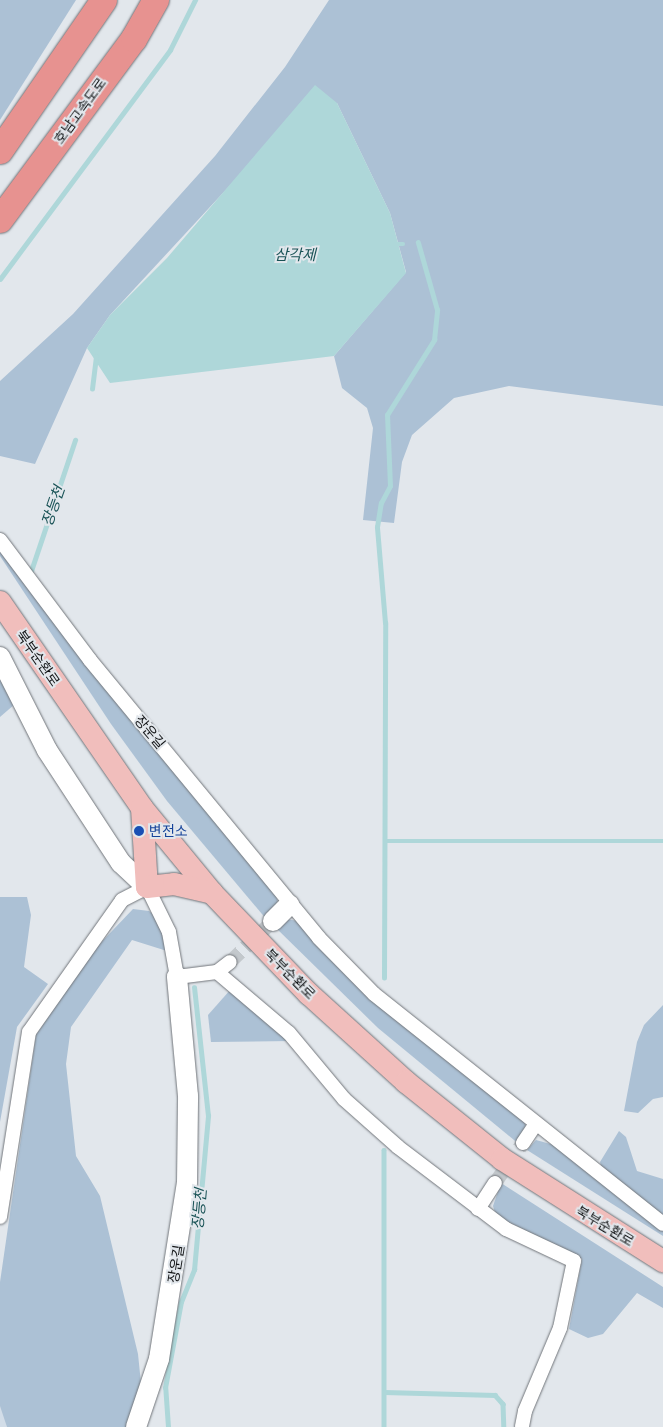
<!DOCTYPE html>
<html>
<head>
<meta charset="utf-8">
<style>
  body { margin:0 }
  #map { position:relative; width:663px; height:1427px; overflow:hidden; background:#e2e7ec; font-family:Helvetica,"Noto Sans KR",sans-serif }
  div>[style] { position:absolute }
  .built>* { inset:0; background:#d2dde8 }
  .green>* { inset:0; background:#acc1d5 }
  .water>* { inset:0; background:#aed7d9 }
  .stream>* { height:4.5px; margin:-2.25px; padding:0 2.25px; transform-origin:2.25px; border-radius:2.25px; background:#aed7d9 }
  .street-tunnel>* { height:14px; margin-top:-7px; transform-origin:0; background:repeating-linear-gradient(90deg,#c3c8cc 0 14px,transparent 0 21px) }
  .roads { filter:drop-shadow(0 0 1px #71757a) drop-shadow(0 0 1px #71757a) }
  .street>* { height:14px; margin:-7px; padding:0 7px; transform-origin:7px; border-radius:7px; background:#fff }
  .secondary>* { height:20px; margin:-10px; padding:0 10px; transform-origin:10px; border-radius:10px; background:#fff }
  .primary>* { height:22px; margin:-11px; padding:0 11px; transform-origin:11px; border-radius:11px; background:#f1bebc }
  .highway>* { height:26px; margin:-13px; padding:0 13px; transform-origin:13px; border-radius:13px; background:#e79290 }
  .dots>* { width:14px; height:14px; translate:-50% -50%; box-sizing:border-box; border:2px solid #e2e7ec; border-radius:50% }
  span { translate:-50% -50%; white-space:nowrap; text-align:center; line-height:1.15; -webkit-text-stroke:4px #e2e7ec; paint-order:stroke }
  .street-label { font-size:14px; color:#131517 }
  .transit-label { font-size:14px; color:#164399 }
  .left { translate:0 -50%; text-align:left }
  .water-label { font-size:15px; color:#185255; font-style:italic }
</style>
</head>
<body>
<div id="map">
  <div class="built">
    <i style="clip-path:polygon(0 1406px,3px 1407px,7px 1427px,0 1427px)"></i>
  </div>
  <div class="green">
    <i style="clip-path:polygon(0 0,76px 0,0 120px)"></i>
    <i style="clip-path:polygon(329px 0,663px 0,663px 406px,509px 386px,454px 398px,412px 435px,402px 462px,394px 523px,363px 520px,373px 428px,367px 408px,342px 388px,334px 356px,406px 272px,390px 213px,337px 103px,234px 181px,110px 315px,87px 348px,35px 464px,0 456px,0 381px,73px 314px,215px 156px,285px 67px)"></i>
    <i style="clip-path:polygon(0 545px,276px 894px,278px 904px,267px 920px,167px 801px,111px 724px,0 556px)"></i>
    <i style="clip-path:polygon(0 676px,15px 704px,0 717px)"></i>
    <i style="clip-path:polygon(0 897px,27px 897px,31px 915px,24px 967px,48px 984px,17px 1027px,0 1122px)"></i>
    <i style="clip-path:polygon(133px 909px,149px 911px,157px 917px,167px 951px,132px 940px,71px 1027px,66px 1064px,76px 1156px,100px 1196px,138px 1354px,142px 1393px,131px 1427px,7px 1427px,0 1406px,0 1282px,36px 1035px,91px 953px)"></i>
    <i style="clip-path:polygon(286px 919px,298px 921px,524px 1118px,527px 1136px,520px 1145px,378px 1028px,275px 927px)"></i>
    <i style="clip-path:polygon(231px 989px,291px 1041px,211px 1042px,208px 1015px)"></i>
    <i style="clip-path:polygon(663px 1005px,663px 1097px,653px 1099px,638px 1113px,624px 1111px,637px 1042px,644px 1025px)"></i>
    <i style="clip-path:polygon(619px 1131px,626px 1137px,637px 1171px,663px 1179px,663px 1218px,602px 1169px,600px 1162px)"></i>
    <i style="clip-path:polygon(536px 1140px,554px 1145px,663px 1230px,663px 1236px,527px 1150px)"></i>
    <i style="clip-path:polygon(501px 1183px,663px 1287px,663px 1308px,637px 1293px,603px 1334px,588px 1338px,569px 1329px,582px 1259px,496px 1216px,493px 1206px)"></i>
  </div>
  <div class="water">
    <i style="clip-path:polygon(315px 85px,337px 103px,390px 213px,406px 273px,334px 356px,110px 383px,87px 348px,110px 315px,167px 258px)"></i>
  </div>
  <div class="stream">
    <i style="left:391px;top:244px;width:12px"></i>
    <i style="left:0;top:279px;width:285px;rotate:-53.4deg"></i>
    <i style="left:170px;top:50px;width:56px;rotate:-63.4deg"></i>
    <i style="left:92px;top:389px;width:33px;rotate:-83deg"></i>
    <i style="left:31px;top:571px;width:138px;rotate:-71.4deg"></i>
    <i style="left:385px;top:841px;width:278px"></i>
    <i style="left:384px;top:978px;width:355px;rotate:-89.8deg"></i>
    <i style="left:385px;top:623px;width:96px;rotate:-94.8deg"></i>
    <i style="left:377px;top:527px;width:24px;rotate:-81deg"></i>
    <i style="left:381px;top:503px;width:19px;rotate:-62deg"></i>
    <i style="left:390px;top:486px;width:71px;rotate:-92.4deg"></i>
    <i style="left:387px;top:415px;width:89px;rotate:-57.9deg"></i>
    <i style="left:434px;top:340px;width:30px;rotate:-84deg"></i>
    <i style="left:437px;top:310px;width:70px;rotate:-105.8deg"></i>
    <i style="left:384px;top:1150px;width:277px;rotate:90deg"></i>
    <i style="left:384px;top:1392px;width:111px;rotate:1.5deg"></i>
    <i style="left:495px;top:1395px;width:12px;rotate:48deg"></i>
    <i style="left:503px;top:1404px;width:23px;rotate:88deg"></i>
    <i style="left:168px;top:1427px;width:39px;rotate:-94deg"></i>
    <i style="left:165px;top:1388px;width:87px;rotate:-79.5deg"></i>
    <i style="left:181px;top:1302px;width:35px;rotate:-68deg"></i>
    <i style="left:194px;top:1270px;width:155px;rotate:-84.8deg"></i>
    <i style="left:208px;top:1116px;width:129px;rotate:-96.2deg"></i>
  </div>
  <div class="street-tunnel">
    <i style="left:230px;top:962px;width:59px;rotate:-43.6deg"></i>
    <i style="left:495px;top:1183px;width:49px;rotate:-55deg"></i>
  </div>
  <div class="roads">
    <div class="street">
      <i style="left:0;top:540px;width:150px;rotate:53.1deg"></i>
      <i style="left:90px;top:660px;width:360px;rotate:50.5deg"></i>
      <i style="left:319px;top:938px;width:78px;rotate:45.5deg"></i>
      <i style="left:374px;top:994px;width:369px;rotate:38.5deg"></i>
      <i style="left:217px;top:972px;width:94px;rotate:40.3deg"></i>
      <i style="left:289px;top:1033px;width:86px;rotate:50.2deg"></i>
      <i style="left:344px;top:1099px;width:72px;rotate:41.6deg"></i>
      <i style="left:398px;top:1147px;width:136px;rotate:37.2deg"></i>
      <i style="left:506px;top:1229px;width:75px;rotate:25.2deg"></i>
      <i style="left:574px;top:1261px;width:68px;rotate:101.8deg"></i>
      <i style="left:560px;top:1328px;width:90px;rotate:112.9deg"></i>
      <i style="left:525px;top:1411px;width:16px;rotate:101deg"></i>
      <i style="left:523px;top:1143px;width:23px;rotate:-56deg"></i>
      <i style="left:478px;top:1209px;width:31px;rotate:-57deg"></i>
      <i style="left:0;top:1217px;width:187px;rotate:-81.1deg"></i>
      <i style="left:29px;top:1032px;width:161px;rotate:-54.8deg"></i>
      <i style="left:122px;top:900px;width:28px;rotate:-27deg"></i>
      <i style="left:147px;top:887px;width:50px;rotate:63.9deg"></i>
      <i style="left:169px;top:932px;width:46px;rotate:79.9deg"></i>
      <i style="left:177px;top:977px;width:40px;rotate:-7.1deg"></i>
      <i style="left:217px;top:972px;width:16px;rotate:-38deg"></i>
    </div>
    <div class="secondary">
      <i style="left:0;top:657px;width:104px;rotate:63.2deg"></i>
      <i style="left:47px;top:750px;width:135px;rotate:56.8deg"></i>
      <i style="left:121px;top:863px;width:35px;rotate:43deg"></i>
      <i style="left:273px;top:921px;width:23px;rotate:-45deg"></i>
      <i style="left:136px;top:1427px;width:72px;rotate:-71.3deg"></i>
      <i style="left:159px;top:1359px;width:178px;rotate:-81deg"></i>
      <i style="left:187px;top:1183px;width:87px;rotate:-89.3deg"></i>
      <i style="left:188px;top:1096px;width:120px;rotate:-95.3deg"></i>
    </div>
    <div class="primary">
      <i style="left:0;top:602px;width:250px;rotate:55.4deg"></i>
      <i style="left:142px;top:808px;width:110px;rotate:50.5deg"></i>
      <i style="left:212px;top:893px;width:140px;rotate:46.2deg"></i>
      <i style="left:309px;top:994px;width:131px;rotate:42.2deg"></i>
      <i style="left:406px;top:1082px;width:123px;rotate:38.7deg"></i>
      <i style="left:502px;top:1159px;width:191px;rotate:32.4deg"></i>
      <i style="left:142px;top:808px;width:79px;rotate:86.4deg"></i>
      <i style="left:147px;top:887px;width:27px;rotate:-6deg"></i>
      <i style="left:174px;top:884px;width:39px;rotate:13deg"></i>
    </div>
    <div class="highway">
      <i style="left:0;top:151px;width:183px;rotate:-55.4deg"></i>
      <i style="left:0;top:220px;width:225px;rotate:-53.5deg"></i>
      <i style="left:134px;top:39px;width:45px;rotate:-60.6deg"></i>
    </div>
  </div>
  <div class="dots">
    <i style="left:139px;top:831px;background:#1a4fb4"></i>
  </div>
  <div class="street-label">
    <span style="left:80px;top:111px;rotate:-54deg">호남고속도로</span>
    <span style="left:38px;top:658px;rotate:55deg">북부순환로</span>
    <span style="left:150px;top:732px;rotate:50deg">장운길</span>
    <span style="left:290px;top:974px;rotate:45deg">북부순환로</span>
    <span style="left:605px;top:1226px;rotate:31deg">북부순환로</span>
    <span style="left:176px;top:1264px;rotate:-81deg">장운길</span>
  </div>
  <div class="transit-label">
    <span class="left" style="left:149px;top:831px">변전소</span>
  </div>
  <div class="water-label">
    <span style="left:295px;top:255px">삼각제</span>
    <span style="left:53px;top:506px;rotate:-71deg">장등천</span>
    <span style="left:199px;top:1209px;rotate:-85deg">장등천</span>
  </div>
</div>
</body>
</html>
